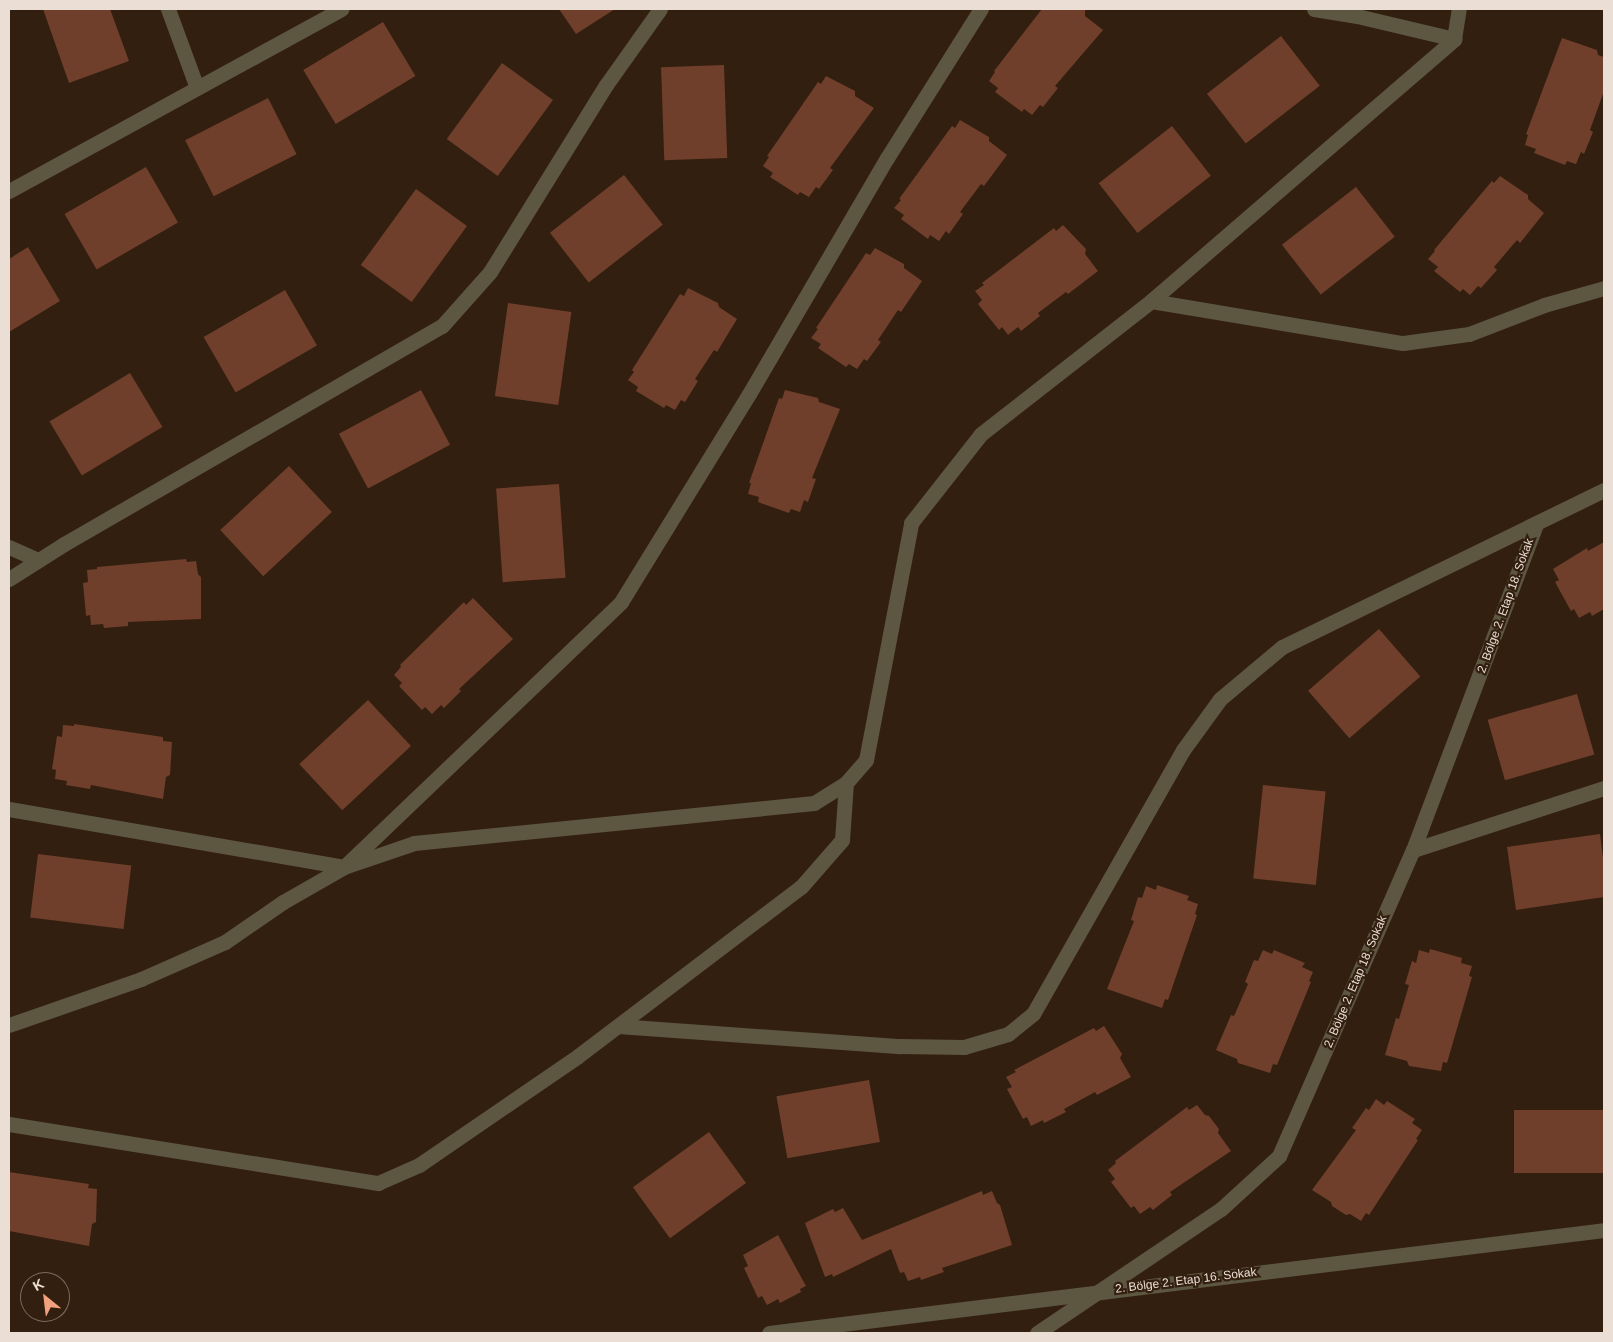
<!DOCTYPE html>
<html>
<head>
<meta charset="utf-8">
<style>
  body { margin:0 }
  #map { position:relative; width:1613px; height:1342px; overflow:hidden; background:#321f0f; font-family:Arial,sans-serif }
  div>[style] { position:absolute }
  .building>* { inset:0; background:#6f3f2b; transform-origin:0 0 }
  .minor>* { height:15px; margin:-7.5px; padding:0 7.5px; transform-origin:7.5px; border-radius:7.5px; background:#5d5641 }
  span { translate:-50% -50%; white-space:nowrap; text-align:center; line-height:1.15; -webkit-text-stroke:4.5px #321f0f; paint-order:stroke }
  .street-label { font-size:12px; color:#ebded4 }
  .frame { position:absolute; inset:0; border:10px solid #ebded4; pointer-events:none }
  .north { position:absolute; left:20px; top:1272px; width:50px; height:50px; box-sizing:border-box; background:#321f0f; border:1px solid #7c6b5e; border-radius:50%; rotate:331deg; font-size:14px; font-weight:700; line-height:20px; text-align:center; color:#ebded4 }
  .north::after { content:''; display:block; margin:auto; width:18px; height:22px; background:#f1a17d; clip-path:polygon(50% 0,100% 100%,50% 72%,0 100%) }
</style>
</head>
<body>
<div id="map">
  <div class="building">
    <i style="clip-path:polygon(43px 9px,110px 9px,129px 61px,69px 83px)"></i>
    <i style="clip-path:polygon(559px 9px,615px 9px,576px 34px)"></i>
    <i style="clip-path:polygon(1042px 9px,1085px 9px,1085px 16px,1103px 30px,1055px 86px,1058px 88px,1043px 107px,1040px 105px,1032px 115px,1024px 109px,1022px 112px,995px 92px,998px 88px,989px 81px,995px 72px,994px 71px)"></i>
    <i style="left:383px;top:22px;width:63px;height:93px;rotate:59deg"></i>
    <i style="left:1281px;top:36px;width:63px;height:94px;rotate:52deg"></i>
    <i style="clip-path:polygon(1562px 38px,1597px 50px,1598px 55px,1604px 57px,1604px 91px,1590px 130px,1593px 132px,1584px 154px,1581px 152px,1576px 164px,1567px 161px,1565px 165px,1534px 153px,1536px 149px,1525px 145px,1528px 135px,1526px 134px)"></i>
    <i style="left:502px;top:63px;width:63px;height:94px;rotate:36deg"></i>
    <i style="left:724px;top:65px;width:93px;height:63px;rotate:88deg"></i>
    <i style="clip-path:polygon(826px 76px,855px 91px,855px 96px,874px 108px,830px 168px,833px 170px,819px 189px,816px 187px,809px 197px,800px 192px,798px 195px,770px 177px,773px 173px,763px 166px,769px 157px,767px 156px,818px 82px,821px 84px)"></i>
    <i style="left:268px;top:98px;width:63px;height:93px;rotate:63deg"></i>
    <i style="clip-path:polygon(960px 120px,989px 137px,989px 141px,1007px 155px,984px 186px,981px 184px,960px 212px,963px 214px,949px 234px,946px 231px,939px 241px,930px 235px,928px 239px,901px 219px,904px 215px,894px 208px,901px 200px,899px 199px,952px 126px,955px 128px)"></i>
    <i style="left:1172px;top:126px;width:63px;height:93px;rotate:52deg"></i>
    <i style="left:146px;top:167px;width:64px;height:94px;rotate:60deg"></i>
    <i style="left:624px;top:175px;width:63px;height:94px;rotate:52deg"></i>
    <i style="clip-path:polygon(1500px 176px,1528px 195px,1528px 199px,1544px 213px,1520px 243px,1517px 240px,1494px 267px,1497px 270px,1481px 288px,1478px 286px,1470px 295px,1463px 289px,1460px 292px,1434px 271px,1438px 267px,1428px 259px,1435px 251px,1434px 250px,1492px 181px,1494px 183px)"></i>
    <i style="left:1356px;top:187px;width:63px;height:94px;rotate:52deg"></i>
    <i style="left:416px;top:189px;width:63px;height:94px;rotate:36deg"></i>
    <i style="clip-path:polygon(1063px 225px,1086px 249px,1085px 254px,1098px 271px,1068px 294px,1066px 292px,1038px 313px,1040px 316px,1021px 331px,1018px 327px,1008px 335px,1002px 327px,999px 330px,978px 304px,982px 300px,975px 291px,984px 285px,982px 283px,1054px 228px,1056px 231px)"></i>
    <i style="clip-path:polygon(28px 247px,60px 301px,9px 332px,9px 259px)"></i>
    <i style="clip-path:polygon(875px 248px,904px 264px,904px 268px,922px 281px,901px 312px,898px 310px,878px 340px,881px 342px,867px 361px,864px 359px,857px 369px,849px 364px,846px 367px,818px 348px,821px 344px,811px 338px,818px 329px,816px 328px,866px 253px,870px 255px)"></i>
    <i style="clip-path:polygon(688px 288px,718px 303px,719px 307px,737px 319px,717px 352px,714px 350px,695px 379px,698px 381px,685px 402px,681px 400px,675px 410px,666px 405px,664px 408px,636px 391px,638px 387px,628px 380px,634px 372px,632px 370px,680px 294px,684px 296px)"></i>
    <i style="left:285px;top:290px;width:64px;height:94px;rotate:60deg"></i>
    <i style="left:508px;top:303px;width:64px;height:94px;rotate:8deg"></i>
    <i style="left:130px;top:373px;width:63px;height:94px;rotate:59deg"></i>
    <i style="left:421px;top:390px;width:62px;height:93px;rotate:62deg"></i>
    <i style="clip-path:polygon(785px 390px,818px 398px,819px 402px,840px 409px,812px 478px,816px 479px,808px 502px,804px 500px,800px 512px,791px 509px,789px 513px,758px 502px,759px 497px,748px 494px,751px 483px,749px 483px,779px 398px,782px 399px)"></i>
    <i style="left:289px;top:466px;width:63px;height:94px;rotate:47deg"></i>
    <i style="left:559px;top:484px;width:94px;height:63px;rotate:86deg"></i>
    <i style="clip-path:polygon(1604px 542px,1604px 609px,1592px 616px,1590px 612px,1579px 618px,1574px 609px,1571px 611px,1555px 582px,1559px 580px,1553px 569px,1587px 548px,1588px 551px)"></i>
    <i style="clip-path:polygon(186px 559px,187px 562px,196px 561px,198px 574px,201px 577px,201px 619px,128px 622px,128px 626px,104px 628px,103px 624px,91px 625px,90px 615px,86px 616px,83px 583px,88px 582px,87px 570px,97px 569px,97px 567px)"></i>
    <i style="clip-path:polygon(473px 598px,513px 639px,459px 689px,461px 691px,444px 708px,441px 705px,432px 714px,425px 707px,422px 710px,399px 686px,402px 683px,394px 675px,401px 667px,400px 665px,464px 602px,466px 605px)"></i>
    <i style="left:1379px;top:629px;width:63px;height:94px;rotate:49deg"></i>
    <i style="left:1577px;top:694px;width:63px;height:93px;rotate:74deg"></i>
    <i style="left:368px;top:700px;width:63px;height:94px;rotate:47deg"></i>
    <i style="clip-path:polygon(74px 724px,163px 737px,163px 741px,172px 742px,170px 775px,166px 777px,163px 799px,91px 785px,90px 789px,66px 785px,67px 781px,55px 779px,56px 770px,52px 769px,57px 736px,62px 737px,63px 725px,74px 726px)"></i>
    <i style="left:1263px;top:785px;width:63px;height:94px;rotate:6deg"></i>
    <i style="clip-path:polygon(1600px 834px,1604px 866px,1604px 897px,1516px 910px,1507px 847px)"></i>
    <i style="left:38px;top:854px;width:94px;height:64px;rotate:7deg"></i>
    <i style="clip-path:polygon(1157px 885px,1189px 896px,1187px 900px,1198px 904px,1195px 914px,1197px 915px,1168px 1000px,1165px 999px,1162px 1008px,1107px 989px,1134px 921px,1131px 920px,1138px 897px,1142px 898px,1146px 886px,1156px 890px)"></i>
    <i style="clip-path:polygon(1430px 949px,1462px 958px,1461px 963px,1472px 966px,1469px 976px,1472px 977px,1447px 1063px,1443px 1062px,1441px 1071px,1409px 1066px,1407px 1061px,1385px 1055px,1396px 1018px,1399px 1019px,1409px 985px,1405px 984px,1412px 961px,1416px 963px,1419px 950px,1429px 953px)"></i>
    <i style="clip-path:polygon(1263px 950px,1272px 954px,1274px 950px,1305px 963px,1302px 967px,1313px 972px,1309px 981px,1311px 982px,1277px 1065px,1273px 1064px,1270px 1073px,1238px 1063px,1237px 1059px,1216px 1050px,1231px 1015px,1234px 1016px,1248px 984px,1245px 982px,1254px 960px,1258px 961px)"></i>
    <i style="clip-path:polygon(1104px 1026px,1122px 1054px,1120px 1058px,1131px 1077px,1097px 1095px,1095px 1092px,1064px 1109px,1066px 1112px,1044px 1123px,1043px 1120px,1031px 1126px,1027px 1117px,1023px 1119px,1007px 1089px,1012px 1087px,1006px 1077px,1016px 1072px,1014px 1070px,1094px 1028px,1096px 1031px)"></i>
    <i style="left:869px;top:1080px;width:63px;height:94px;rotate:80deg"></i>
    <i style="clip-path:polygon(1376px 1099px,1384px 1105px,1387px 1101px,1415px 1119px,1412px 1123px,1422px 1130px,1416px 1139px,1418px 1140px,1369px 1215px,1366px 1213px,1361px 1221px,1350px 1214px,1346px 1215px,1332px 1206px,1331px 1202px,1312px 1190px,1356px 1130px,1352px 1128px,1366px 1108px,1369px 1110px)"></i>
    <i style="clip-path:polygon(1197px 1105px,1205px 1115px,1209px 1116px,1219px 1129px,1218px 1133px,1231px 1151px,1170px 1192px,1172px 1195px,1153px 1210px,1150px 1207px,1140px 1214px,1134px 1206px,1131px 1208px,1111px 1182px,1115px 1179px,1108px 1170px,1116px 1163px,1115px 1161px,1187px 1107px,1189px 1110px)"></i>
    <i style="left:1604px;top:1110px;width:63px;height:90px;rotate:90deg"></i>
    <i style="left:709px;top:1132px;width:63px;height:94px;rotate:54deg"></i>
    <i style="clip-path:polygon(9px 1172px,89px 1184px,88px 1188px,97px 1189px,96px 1222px,92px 1224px,89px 1246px,9px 1231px)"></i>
    <i style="clip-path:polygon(982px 1191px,983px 1195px,992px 1191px,997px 1203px,1000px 1205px,1012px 1245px,942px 1268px,944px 1272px,921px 1280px,920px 1277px,908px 1281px,904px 1272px,900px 1273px,891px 1249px,833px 1277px,832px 1274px,825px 1277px,805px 1223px,833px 1209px,835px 1212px,843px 1208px,862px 1240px)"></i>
    <i style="clip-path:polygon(778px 1235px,806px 1286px,800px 1289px,801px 1292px,780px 1303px,778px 1299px,767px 1305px,762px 1296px,758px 1298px,744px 1268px,748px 1266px,743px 1255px)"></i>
  </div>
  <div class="minor">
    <i style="left:168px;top:9px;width:84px;rotate:69.8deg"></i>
    <i style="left:1314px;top:9px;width:44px;rotate:9.2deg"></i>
    <i style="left:1357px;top:16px;width:100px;rotate:13.3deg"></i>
    <i style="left:9px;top:191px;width:379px;rotate:-28.7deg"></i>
    <i style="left:1151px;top:301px;width:255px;rotate:9.5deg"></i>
    <i style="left:1403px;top:343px;width:67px;rotate:-7.8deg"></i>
    <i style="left:1469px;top:334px;width:80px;rotate:-21.1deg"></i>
    <i style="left:1544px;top:305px;width:62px;rotate:-15.8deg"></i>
    <i style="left:9px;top:547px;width:32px;rotate:24deg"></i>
    <i style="left:9px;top:579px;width:65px;rotate:-32.5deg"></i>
    <i style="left:64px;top:544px;width:436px;rotate:-30deg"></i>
    <i style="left:442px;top:326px;width:72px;rotate:-48.4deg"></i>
    <i style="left:490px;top:272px;width:220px;rotate:-58.2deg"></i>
    <i style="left:606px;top:85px;width:93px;rotate:-54.6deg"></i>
    <i style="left:9px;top:809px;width:340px;rotate:9.8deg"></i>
    <i style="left:344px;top:867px;width:383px;rotate:-43.7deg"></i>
    <i style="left:621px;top:602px;width:244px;rotate:-58.4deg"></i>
    <i style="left:749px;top:394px;width:273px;rotate:-59.7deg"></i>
    <i style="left:887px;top:158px;width:176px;rotate:-57.8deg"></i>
    <i style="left:1413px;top:850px;width:201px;rotate:-18deg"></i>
    <i style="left:9px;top:1025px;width:140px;rotate:-19.2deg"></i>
    <i style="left:141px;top:979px;width:92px;rotate:-23.8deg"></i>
    <i style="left:225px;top:942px;width:70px;rotate:-34.6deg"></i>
    <i style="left:283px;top:902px;width:70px;rotate:-29.8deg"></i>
    <i style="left:344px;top:867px;width:74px;rotate:-18.9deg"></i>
    <i style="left:414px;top:843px;width:402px;rotate:-5.7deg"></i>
    <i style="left:814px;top:803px;width:38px;rotate:-32deg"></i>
    <i style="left:846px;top:783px;width:30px;rotate:-49deg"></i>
    <i style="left:866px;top:760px;width:241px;rotate:-79.2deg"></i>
    <i style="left:911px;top:523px;width:113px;rotate:-51.8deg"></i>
    <i style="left:981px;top:434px;width:216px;rotate:-38deg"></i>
    <i style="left:1151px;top:301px;width:401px;rotate:-40.8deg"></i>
    <i style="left:1454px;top:39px;width:30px;rotate:-81deg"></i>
    <i style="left:618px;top:1026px;width:283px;rotate:4.1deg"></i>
    <i style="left:900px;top:1046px;width:64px;rotate:0.9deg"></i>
    <i style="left:964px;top:1047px;width:46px;rotate:-16.5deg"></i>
    <i style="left:1008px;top:1034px;width:32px;rotate:-39deg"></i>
    <i style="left:1033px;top:1014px;width:304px;rotate:-60.4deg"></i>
    <i style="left:1183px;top:750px;width:63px;rotate:-54deg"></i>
    <i style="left:1220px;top:699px;width:81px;rotate:-40deg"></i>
    <i style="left:1282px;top:647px;width:358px;rotate:-26deg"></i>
    <i style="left:9px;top:1124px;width:374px;rotate:9.1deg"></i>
    <i style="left:378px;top:1183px;width:45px;rotate:-23.7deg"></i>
    <i style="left:419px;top:1165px;width:193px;rotate:-34.4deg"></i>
    <i style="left:578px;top:1056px;width:280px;rotate:-37.2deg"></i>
    <i style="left:801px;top:887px;width:62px;rotate:-48.9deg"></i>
    <i style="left:842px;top:840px;width:57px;rotate:-86deg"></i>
    <i style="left:769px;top:1333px;width:841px;rotate:-7.03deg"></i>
    <i style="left:1037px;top:1333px;width:222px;rotate:-34deg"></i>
    <i style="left:1221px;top:1209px;width:79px;rotate:-42.4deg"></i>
    <i style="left:1279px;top:1156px;width:334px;rotate:-66.4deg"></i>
    <i style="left:1413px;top:850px;width:347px;rotate:-69.3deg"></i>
  </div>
  <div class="street-label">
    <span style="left:1506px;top:606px;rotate:-70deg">2. Bölge 2. Etap 18. Sokak</span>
    <span style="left:1356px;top:982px;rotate:-67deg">2. Bölge 2. Etap 18. Sokak</span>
    <span style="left:1186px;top:1281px;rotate:-7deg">2. Bölge 2. Etap 16. Sokak</span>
  </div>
  <div class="frame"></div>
  <div class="north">K</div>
</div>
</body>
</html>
